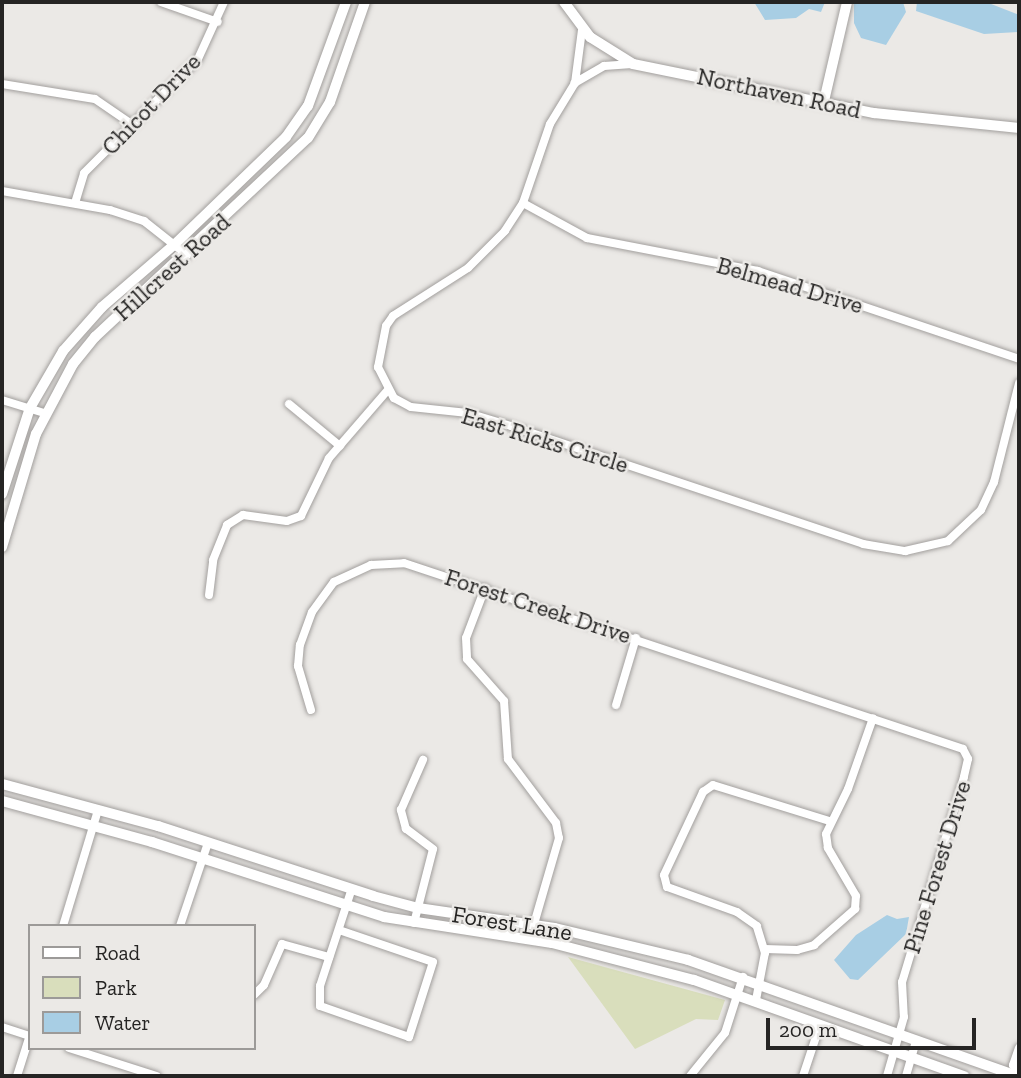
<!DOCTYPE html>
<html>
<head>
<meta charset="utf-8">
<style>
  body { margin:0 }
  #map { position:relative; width:1021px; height:1078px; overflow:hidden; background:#ebe9e6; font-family:"Zilla Slab",serif }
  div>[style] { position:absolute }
  .green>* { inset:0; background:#d9debc }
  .water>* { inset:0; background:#a8cee4 }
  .roads { filter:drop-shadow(0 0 2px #a29f9d) drop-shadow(0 0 2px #a29f9d) }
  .minor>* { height:8px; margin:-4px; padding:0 4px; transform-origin:4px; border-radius:4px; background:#fff }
  .tertiary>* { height:10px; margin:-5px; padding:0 5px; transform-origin:5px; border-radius:5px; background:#fff }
  .secondary>* { height:10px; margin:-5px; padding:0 5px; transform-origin:5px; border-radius:5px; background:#fff }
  span { translate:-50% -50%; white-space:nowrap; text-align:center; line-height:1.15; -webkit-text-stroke:5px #ebe9e6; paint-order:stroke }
  .street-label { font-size:24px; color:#252423 }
  .frame { position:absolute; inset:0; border:4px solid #252423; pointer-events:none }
  .legend { position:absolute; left:28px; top:924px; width:228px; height:126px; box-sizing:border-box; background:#ebe9e6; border:2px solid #9c9a98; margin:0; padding:9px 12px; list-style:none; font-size:21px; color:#252423 }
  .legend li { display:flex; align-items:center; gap:14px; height:35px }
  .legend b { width:35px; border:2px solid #9c9a98 }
  .scale { position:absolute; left:766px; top:1018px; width:210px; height:32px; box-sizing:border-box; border:4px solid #252423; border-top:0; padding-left:9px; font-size:21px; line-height:24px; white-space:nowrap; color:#252423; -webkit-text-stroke:5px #ebe9e6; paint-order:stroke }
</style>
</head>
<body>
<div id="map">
  <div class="green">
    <i style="clip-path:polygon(568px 957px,725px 1000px,718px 1020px,696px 1019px,635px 1049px)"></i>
  </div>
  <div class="water">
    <i style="clip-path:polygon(754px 2px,825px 2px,821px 12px,809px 9px,796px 18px,765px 20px)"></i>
    <i style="clip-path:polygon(854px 2px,903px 2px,906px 12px,886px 45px,861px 38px,854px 23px)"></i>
    <i style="clip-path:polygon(917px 2px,986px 2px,1019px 15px,1019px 32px,984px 34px,916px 11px)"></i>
    <i style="clip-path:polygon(887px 915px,897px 919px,909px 917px,906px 934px,858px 980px,850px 979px,834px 960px,856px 935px)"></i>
  </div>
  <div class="roads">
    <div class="minor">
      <i style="left:161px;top:2px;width:60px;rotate:19.3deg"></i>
      <i style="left:632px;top:64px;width:28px;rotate:176deg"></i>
      <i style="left:604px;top:66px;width:34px;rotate:150deg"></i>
      <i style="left:575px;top:83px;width:48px;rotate:121.4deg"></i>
      <i style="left:550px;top:124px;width:83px;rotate:108.9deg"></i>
      <i style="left:523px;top:203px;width:33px;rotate:123deg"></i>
      <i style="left:505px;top:231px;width:52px;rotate:135deg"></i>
      <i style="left:468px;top:268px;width:89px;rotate:147.4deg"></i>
      <i style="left:393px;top:316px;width:12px;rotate:125deg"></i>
      <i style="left:386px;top:326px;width:42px;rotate:101deg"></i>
      <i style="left:378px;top:367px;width:35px;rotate:63deg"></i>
      <i style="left:394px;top:398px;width:19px;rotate:28deg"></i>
      <i style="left:411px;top:407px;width:57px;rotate:6deg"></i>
      <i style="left:468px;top:413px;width:45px;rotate:16.8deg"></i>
      <i style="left:511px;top:426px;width:371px;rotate:18.5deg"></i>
      <i style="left:863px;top:544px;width:43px;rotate:9.5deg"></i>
      <i style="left:905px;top:551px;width:44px;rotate:-13.1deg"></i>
      <i style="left:948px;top:541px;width:45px;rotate:-43.2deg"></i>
      <i style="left:981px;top:510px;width:31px;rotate:-65deg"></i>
      <i style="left:994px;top:482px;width:102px;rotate:-75.8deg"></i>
      <i style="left:575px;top:83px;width:53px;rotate:-82.5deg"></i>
      <i style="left:2px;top:84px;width:94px;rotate:9.2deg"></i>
      <i style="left:95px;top:99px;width:46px;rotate:34.4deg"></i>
      <i style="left:2px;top:191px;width:110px;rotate:10deg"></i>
      <i style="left:110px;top:210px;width:36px;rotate:18deg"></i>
      <i style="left:144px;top:221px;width:55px;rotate:38.3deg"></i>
      <i style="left:75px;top:203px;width:31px;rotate:-73deg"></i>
      <i style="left:84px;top:173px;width:161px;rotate:-45deg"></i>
      <i style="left:198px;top:59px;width:63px;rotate:-65.5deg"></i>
      <i style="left:523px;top:203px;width:73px;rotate:28.7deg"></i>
      <i style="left:587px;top:238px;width:174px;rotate:10.9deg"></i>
      <i style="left:758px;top:271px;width:275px;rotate:18.6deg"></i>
      <i style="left:2px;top:400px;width:44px;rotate:17.2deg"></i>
      <i style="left:289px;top:404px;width:66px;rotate:39.5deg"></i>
      <i style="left:485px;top:588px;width:53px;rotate:110.8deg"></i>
      <i style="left:466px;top:638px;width:21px;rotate:87deg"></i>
      <i style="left:467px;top:659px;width:56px;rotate:48.6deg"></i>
      <i style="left:504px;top:701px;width:58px;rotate:86.1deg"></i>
      <i style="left:508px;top:759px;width:80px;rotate:53.1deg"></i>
      <i style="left:556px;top:823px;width:15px;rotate:79deg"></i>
      <i style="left:559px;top:838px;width:90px;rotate:106.2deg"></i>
      <i style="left:209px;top:595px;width:35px;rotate:-83deg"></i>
      <i style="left:213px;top:560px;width:38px;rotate:-68deg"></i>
      <i style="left:227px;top:525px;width:19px;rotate:-32deg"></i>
      <i style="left:243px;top:515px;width:44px;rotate:7.8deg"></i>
      <i style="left:287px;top:521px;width:15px;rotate:-20deg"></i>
      <i style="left:301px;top:516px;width:64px;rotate:-64.2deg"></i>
      <i style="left:329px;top:458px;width:89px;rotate:-49.1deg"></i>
      <i style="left:616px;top:705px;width:70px;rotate:-73.4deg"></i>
      <i style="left:311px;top:710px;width:46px;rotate:-106.5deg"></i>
      <i style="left:298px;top:666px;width:21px;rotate:-85deg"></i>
      <i style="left:300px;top:645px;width:35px;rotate:-70deg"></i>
      <i style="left:312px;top:612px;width:37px;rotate:-54deg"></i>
      <i style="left:334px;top:582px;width:41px;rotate:-24.7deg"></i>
      <i style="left:371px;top:565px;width:33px;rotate:-3deg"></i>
      <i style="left:404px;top:563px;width:589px;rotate:18.4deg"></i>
      <i style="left:963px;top:749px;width:11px;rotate:63deg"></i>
      <i style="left:968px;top:759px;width:18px;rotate:103deg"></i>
      <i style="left:964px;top:777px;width:214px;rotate:106.8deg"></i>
      <i style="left:902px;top:982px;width:35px;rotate:87deg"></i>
      <i style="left:904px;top:1017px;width:61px;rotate:106.1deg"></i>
      <i style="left:414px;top:923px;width:76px;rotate:-75.6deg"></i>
      <i style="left:433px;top:849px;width:34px;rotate:-143deg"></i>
      <i style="left:406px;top:829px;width:20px;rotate:-105deg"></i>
      <i style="left:401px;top:810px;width:55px;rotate:-66.3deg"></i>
      <i style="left:63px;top:926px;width:121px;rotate:-73.2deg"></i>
      <i style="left:180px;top:926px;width:88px;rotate:-71.4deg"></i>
      <i style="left:339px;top:930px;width:99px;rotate:18.8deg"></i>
      <i style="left:433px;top:962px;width:79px;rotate:107.7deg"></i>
      <i style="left:409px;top:1037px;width:94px;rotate:-160.8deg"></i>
      <i style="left:320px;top:1006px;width:20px;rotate:-90deg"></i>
      <i style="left:320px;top:986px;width:100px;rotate:-71.9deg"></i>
      <i style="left:765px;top:949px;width:32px;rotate:2deg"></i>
      <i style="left:797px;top:950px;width:18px;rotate:-16deg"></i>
      <i style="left:814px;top:945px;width:55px;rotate:-41.3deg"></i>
      <i style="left:855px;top:909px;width:13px;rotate:-86deg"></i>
      <i style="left:856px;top:896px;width:56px;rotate:-120.3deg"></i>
      <i style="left:828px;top:848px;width:14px;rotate:-98deg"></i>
      <i style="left:826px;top:834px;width:50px;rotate:-63.9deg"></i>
      <i style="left:848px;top:789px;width:75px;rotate:-70.6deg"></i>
      <i style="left:254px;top:995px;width:14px;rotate:-45deg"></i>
      <i style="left:264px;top:985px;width:45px;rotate:-66.3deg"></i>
      <i style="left:282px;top:944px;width:49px;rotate:15.5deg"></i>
      <i style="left:756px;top:1000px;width:48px;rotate:-79.2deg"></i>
      <i style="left:765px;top:953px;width:28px;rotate:-107deg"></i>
      <i style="left:757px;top:926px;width:24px;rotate:-145deg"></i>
      <i style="left:737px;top:912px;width:74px;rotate:-160.3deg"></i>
      <i style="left:667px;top:887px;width:12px;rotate:-104deg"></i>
      <i style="left:664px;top:875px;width:92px;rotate:-64.8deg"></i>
      <i style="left:703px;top:792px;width:12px;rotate:-35deg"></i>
      <i style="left:713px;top:785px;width:121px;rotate:17.2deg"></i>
      <i style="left:2px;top:1027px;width:29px;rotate:18deg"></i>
      <i style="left:69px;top:1048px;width:92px;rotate:17.7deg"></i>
      <i style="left:1018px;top:1074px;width:10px;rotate:-119deg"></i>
      <i style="left:1013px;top:1065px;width:18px;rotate:-71deg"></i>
      <i style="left:17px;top:1076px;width:43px;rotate:-72.4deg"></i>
      <i style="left:690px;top:1076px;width:55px;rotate:-50.9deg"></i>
      <i style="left:725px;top:1033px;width:59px;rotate:-72.2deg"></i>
      <i style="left:803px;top:1076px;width:51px;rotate:-71.6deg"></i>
      <i style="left:906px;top:1076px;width:35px;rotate:-74deg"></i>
    </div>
    <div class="tertiary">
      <i style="left:564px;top:2px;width:44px;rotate:53.4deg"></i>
      <i style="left:590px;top:37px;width:51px;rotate:32.1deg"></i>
      <i style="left:633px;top:64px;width:246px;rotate:11.5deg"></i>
      <i style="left:874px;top:113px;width:146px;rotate:5.9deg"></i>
      <i style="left:824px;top:101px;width:102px;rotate:-76.9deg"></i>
    </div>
    <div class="secondary">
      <i style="left:2px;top:494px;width:90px;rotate:-72deg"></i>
      <i style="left:30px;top:408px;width:66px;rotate:-59.9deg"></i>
      <i style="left:63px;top:351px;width:59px;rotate:-48.4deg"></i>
      <i style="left:102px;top:307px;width:96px;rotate:-40.8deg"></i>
      <i style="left:175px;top:244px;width:154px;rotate:-43.9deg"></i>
      <i style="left:286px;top:137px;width:38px;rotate:-55deg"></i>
      <i style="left:308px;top:106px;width:111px;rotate:-69.9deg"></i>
      <i style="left:2px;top:547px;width:118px;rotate:-73.3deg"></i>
      <i style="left:36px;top:434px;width:79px;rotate:-62.1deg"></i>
      <i style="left:73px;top:364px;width:35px;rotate:-51deg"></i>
      <i style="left:95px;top:337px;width:291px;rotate:-43.1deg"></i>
      <i style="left:308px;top:138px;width:42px;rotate:-58.6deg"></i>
      <i style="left:330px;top:102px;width:106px;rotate:-70.7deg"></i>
      <i style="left:2px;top:784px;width:162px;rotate:15.1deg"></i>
      <i style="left:158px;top:826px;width:226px;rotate:18deg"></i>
      <i style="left:373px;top:896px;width:47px;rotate:14.9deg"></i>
      <i style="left:418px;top:908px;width:138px;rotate:8.3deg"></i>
      <i style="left:555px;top:928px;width:137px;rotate:13.5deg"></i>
      <i style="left:688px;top:960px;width:350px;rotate:19.4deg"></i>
      <i style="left:2px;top:801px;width:156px;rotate:15.3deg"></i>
      <i style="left:152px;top:842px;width:244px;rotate:17.9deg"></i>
      <i style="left:384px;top:917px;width:170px;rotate:8.8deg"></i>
      <i style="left:552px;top:943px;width:147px;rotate:14.6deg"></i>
      <i style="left:694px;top:980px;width:287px;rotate:19.6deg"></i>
    </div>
  </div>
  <div class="street-label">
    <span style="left:779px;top:93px;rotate:12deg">Northaven Road</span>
    <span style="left:151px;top:104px;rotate:-46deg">Chicot Drive</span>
    <span style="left:172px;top:267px;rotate:-42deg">Hillcrest Road</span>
    <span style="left:790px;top:285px;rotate:16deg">Belmead Drive</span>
    <span style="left:545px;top:440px;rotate:17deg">East Ricks Circle</span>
    <span style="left:538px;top:606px;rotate:18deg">Forest Creek Drive</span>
    <span style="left:937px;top:867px;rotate:-73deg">Pine Forest Drive</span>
    <span style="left:512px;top:923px;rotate:9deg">Forest Lane</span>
  </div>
  <div class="frame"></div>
  <ul class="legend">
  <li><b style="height:9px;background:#fff"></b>Road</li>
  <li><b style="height:19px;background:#d9debc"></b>Park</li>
  <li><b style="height:19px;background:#a8cee4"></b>Water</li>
  </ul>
  <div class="scale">200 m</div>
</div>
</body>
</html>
